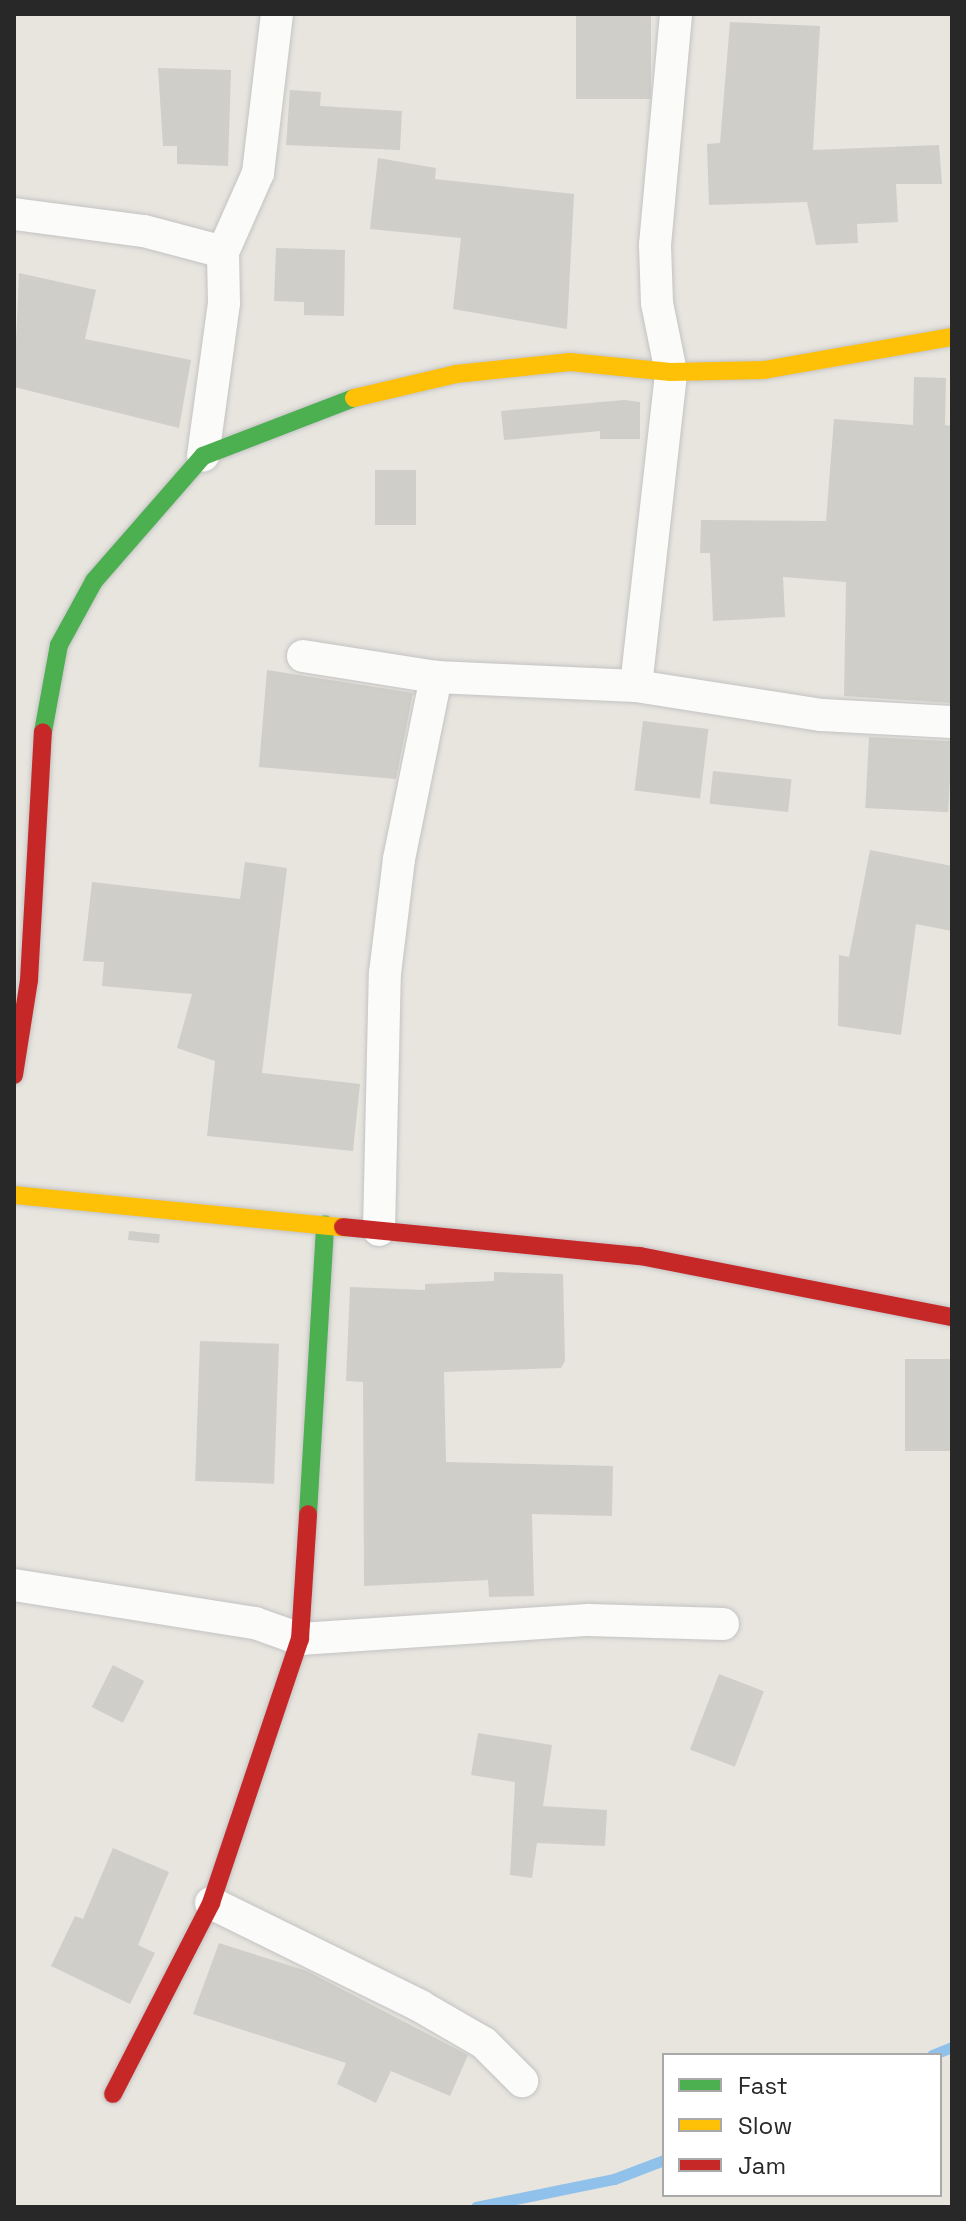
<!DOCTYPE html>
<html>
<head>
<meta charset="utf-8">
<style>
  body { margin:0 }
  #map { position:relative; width:966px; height:2221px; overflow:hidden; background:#e7e5de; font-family:"Space Grotesk",sans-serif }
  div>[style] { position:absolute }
  .stream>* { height:11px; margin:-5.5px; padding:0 5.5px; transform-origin:5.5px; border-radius:5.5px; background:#90c1eb }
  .building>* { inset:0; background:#d0cec9; transform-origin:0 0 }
  .roads { filter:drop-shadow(0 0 2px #c4c3c4) drop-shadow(0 0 2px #c4c3c4) }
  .street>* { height:32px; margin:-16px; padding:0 16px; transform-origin:16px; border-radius:16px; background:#fbfbfa }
  .fast>* { height:18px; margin:-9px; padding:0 9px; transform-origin:9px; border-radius:9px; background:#4caf50 }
  .slow>* { height:18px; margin:-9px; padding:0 9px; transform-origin:9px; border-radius:9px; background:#ffc107 }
  .jam>* { height:18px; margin:-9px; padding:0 9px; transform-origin:9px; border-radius:9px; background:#c62828 }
  span { translate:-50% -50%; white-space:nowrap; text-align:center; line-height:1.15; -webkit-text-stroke:7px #fff; paint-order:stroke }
  .frame { position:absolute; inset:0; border:16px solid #282828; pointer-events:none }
  .legend { position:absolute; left:662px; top:2053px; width:280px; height:144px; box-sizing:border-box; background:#fff; border:2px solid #a9a9a9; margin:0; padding:10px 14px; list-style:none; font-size:24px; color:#282828 }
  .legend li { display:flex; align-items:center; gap:16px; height:40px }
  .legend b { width:40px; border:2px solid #a9a9a9 }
</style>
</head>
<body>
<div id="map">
  <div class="stream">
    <i style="left:932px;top:2055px;width:22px;rotate:-22deg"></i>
    <i style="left:476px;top:2207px;width:141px;rotate:-11.5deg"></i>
    <i style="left:614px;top:2179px;width:53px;rotate:-20.8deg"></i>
  </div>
  <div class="building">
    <i style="left:576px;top:14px;width:75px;height:85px"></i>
    <i style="clip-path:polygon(730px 22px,820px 26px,813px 150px,939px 145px,942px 184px,896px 184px,898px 222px,857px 224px,858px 243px,816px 245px,807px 202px,709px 205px,707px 144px,720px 143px)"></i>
    <i style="clip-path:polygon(158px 68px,231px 70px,228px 166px,177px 164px,177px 146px,163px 146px)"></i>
    <i style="clip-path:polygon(290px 90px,321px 92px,320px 106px,402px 111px,400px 150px,286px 145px)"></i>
    <i style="clip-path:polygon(378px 158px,436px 168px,435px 179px,574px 194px,567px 329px,453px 309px,461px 238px,370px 229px)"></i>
    <i style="clip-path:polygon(276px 248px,345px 250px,344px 316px,304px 315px,304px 302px,274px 301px)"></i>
    <i style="clip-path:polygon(19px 273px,96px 290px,85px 339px,191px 360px,179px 428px,14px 387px)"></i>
    <i style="clip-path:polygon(914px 377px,946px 378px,945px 425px,952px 426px,952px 703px,844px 696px,846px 582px,783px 577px,785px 617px,713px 621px,710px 553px,700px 553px,701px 520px,826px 521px,834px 419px,913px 425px)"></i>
    <i style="clip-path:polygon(624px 400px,640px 402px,640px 439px,600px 439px,600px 431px,504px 440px,501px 411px)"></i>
    <i style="left:375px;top:470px;width:41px;height:55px"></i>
    <i style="clip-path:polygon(267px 670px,413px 693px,396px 779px,259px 767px)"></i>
    <i style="left:643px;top:721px;width:66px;height:70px;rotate:7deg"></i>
    <i style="left:869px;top:737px;width:83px;height:71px;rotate:3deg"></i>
    <i style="left:713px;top:771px;width:79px;height:33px;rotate:6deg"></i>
    <i style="clip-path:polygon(870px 850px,952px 866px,952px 931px,916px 924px,901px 1035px,838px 1026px,839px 955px,849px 957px)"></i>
    <i style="clip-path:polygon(245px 862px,287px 868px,262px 1073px,360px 1084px,353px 1151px,207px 1136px,215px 1061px,177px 1048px,192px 994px,102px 986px,104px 962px,83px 961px,92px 882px,240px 899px)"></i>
    <i style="left:129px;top:1231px;width:31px;height:9px;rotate:6deg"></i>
    <i style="clip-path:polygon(494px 1272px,563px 1274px,565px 1361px,561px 1368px,444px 1372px,446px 1462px,613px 1466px,612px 1516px,532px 1514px,534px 1596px,489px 1597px,488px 1580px,364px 1586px,363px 1382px,346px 1381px,350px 1287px,425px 1290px,425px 1284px,494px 1281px)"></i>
    <i style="left:200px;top:1341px;width:79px;height:140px;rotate:2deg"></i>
    <i style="left:952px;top:1359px;width:92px;height:47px;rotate:90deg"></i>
    <i style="left:113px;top:1665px;width:35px;height:47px;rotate:27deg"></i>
    <i style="left:719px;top:1674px;width:48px;height:81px;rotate:21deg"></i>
    <i style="clip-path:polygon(478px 1733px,552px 1745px,543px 1806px,607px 1810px,605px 1846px,537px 1843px,532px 1878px,510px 1875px,515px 1782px,471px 1775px)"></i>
    <i style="clip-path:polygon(113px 1848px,169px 1872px,138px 1945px,155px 1953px,130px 2004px,51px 1966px,75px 1916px,83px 1919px)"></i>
    <i style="clip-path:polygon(219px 1943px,307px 1971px,468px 2055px,450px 2096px,391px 2071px,376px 2103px,337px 2084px,346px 2063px,193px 2014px)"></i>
  </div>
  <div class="roads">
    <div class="street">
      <i style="left:14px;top:214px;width:131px;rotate:7.5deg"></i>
      <i style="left:144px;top:231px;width:82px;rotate:14.9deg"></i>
      <i style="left:223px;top:252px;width:51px;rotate:88.9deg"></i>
      <i style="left:224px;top:303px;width:154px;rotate:97.8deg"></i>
      <i style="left:223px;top:252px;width:86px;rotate:-66.1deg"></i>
      <i style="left:258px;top:173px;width:160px;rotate:-83.2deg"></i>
      <i style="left:303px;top:656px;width:135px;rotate:9deg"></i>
      <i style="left:436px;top:677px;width:200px;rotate:2.6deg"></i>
      <i style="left:636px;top:686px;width:188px;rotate:8.9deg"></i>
      <i style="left:822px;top:715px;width:130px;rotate:3.1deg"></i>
      <i style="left:636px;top:686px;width:316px;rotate:-83.6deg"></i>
      <i style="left:671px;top:372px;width:70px;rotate:-101.5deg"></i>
      <i style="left:657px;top:303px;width:58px;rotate:-92deg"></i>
      <i style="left:655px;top:245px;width:232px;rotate:-84.8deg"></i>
      <i style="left:379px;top:1230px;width:257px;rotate:-88.7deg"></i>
      <i style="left:385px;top:973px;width:115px;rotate:-83deg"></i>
      <i style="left:399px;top:859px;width:186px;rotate:-78.5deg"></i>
      <i style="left:14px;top:1585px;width:244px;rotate:9deg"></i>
      <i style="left:255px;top:1623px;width:48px;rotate:19.6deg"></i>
      <i style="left:300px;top:1639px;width:289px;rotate:-3.8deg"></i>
      <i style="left:588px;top:1620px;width:135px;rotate:1.7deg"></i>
      <i style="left:211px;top:1903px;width:233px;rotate:26.2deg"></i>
      <i style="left:420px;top:2006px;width:74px;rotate:30deg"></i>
      <i style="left:484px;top:2043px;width:54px;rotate:45deg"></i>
    </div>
    <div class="fast">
      <i style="left:43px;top:732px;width:88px;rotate:-79.6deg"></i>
      <i style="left:59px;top:645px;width:73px;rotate:-61.3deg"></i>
      <i style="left:94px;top:581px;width:166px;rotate:-48.9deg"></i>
      <i style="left:203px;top:456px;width:162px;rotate:-21deg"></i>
      <i style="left:308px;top:1514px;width:290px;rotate:-86.6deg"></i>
    </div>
    <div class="slow">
      <i style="left:354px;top:398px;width:105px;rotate:-13.2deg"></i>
      <i style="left:456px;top:374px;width:115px;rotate:-6deg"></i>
      <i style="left:570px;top:362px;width:101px;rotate:5.7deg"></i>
      <i style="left:671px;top:372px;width:93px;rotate:-1.2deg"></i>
      <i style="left:764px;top:370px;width:191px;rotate:-10deg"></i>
      <i style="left:14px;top:1195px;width:331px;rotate:5.6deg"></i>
    </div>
    <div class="jam">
      <i style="left:14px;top:1075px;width:96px;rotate:-81deg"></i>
      <i style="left:29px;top:980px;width:248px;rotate:-86.8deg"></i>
      <i style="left:343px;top:1227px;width:298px;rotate:5.6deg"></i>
      <i style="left:640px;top:1256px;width:318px;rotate:11.1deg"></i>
      <i style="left:113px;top:2094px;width:215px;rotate:-62.8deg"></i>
      <i style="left:211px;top:1903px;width:279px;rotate:-71.4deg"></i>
      <i style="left:300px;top:1639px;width:125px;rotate:-86.3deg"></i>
    </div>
  </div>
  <div class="frame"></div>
  <ul class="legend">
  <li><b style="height:10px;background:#4caf50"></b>Fast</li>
  <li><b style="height:10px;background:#ffc107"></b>Slow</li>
  <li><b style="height:10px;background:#c62828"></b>Jam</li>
  </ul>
</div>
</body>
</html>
